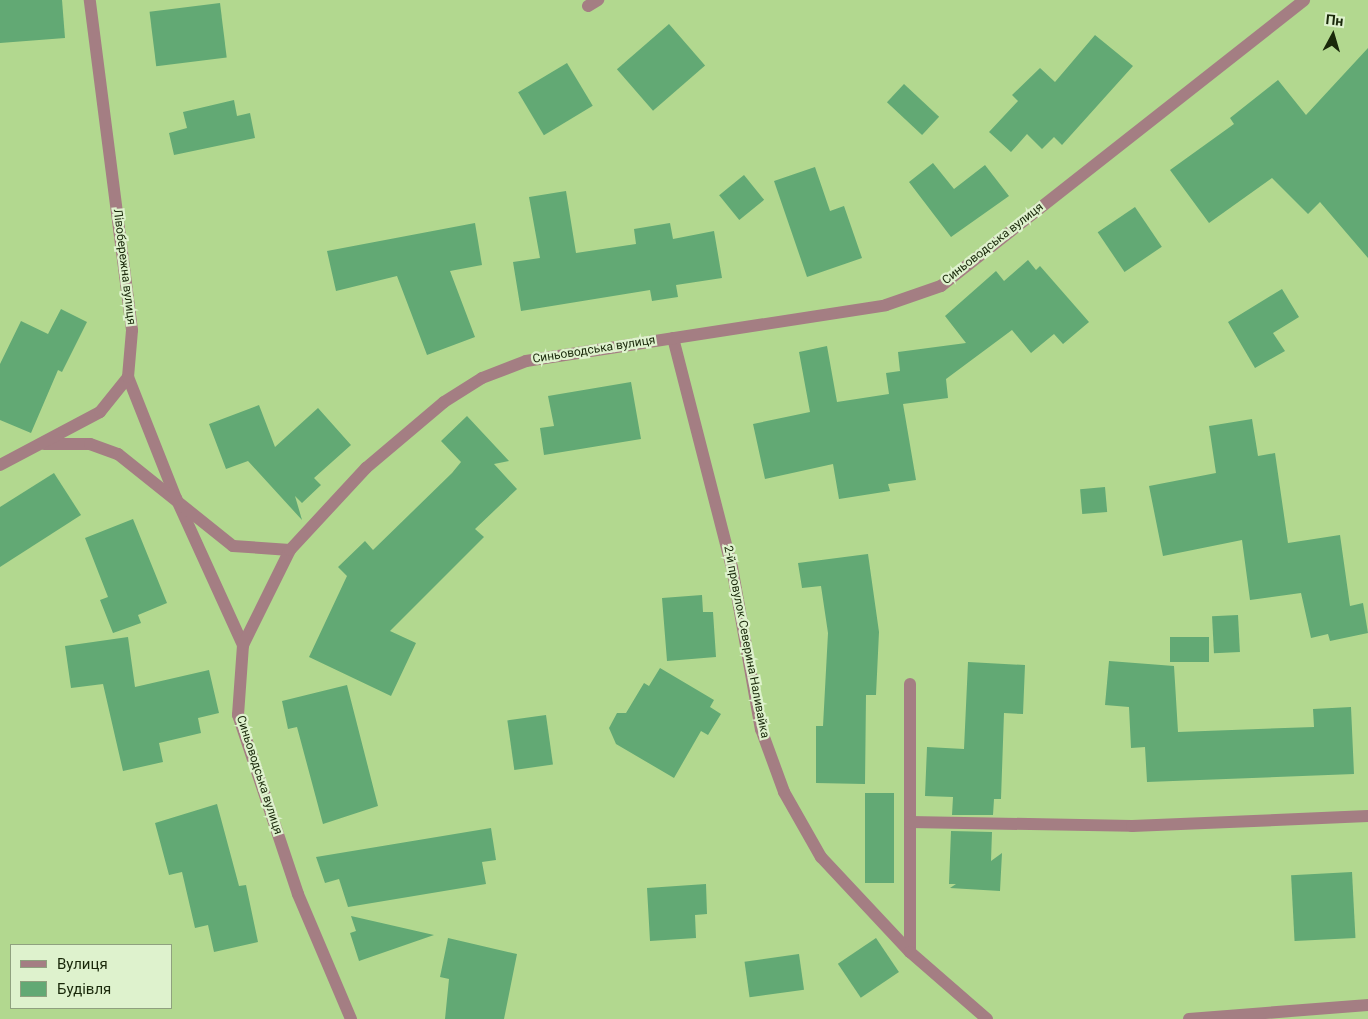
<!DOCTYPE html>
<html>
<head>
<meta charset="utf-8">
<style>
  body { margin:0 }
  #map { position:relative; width:1368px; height:1019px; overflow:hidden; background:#b2d88f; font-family:Roboto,sans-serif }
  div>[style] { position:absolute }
  .building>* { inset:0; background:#62a974; transform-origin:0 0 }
  .lane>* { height:12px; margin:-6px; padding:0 6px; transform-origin:6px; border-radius:6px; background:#a47e83 }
  .street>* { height:12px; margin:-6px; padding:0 6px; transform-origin:6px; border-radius:6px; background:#a47e83 }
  span { translate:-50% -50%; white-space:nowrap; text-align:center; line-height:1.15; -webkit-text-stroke:4.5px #def2cd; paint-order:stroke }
  .street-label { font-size:12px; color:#19280a }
  .legend { position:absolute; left:10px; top:944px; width:162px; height:65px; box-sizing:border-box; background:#def2cd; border:1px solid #8fa17f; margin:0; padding:6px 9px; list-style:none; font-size:15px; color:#19280a }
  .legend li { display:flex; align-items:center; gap:10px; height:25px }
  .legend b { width:25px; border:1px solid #8fa17f }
  .north { position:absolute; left:1308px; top:10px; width:50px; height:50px; -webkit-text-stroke:4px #def2cd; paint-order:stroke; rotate:6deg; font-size:14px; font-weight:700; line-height:20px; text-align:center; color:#19280a }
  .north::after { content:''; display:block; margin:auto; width:18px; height:22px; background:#19280a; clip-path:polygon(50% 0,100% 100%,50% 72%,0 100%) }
</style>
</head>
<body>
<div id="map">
  <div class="building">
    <i style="clip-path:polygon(0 0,62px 0,65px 38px,0 43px)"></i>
    <i style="left:220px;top:3px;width:55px;height:71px;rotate:83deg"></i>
    <i style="left:669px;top:24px;width:55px;height:69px;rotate:49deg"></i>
    <i style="clip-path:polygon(1095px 35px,1133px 66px,1062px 145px,1054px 137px,1042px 149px,1027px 134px,1011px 152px,989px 132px,1018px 101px,1012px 95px,1040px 68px,1055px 82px)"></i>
    <i style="clip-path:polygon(1368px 48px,1368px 258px,1320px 202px,1308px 214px,1272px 178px,1209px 223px,1170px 170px,1234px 124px,1230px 118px,1278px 80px,1306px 115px)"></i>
    <i style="left:567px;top:63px;width:50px;height:57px;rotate:59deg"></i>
    <i style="left:904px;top:84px;width:48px;height:25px;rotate:43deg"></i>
    <i style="clip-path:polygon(234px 100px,237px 116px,250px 113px,255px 138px,174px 155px,169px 133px,187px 128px,183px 112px)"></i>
    <i style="clip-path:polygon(933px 163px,954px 189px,985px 165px,1009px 196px,951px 237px,909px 182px)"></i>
    <i style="clip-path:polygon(815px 167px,830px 211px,844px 206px,862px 258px,807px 277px,774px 181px)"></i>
    <i style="left:744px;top:175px;width:32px;height:32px;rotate:51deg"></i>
    <i style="clip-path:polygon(566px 191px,576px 253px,636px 244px,634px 229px,670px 223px,673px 239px,714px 231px,722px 278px,676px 285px,678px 297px,652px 301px,650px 290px,521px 311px,513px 262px,540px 258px,529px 197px)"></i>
    <i style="left:1135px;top:207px;width:48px;height:45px;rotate:56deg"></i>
    <i style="clip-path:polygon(475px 223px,482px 265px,450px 271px,475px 337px,427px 355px,397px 276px,336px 291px,327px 251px)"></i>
    <i style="clip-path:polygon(1028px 260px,1036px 270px,1040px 266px,1089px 322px,1063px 344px,1054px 334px,1031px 353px,1012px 330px,946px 379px,948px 398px,903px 404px,916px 480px,888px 484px,890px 491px,839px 499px,833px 464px,765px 479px,753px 424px,810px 412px,799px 352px,827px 346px,837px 402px,889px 394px,886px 373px,900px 371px,898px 352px,966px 343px,945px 316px,996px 271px,1004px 281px)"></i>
    <i style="clip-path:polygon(1282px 289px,1299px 317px,1273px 333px,1285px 351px,1255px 368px,1228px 322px)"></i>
    <i style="clip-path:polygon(61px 309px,87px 322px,62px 372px,58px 370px,31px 433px,0 420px,0 364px,21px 321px,48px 334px)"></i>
    <i style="clip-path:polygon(631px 382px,641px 439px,544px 455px,540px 428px,554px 426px,548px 396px)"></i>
    <i style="clip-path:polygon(259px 405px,275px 447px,318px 408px,351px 445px,314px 478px,321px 485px,302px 503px,295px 496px,302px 520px,248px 461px,226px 469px,209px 424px)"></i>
    <i style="clip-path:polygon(467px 416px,509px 461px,494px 464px,517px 489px,475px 529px,484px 537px,390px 631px,416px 643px,391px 696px,309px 657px,347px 576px,338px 567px,365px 541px,373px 550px,452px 473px,461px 462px,441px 441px)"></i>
    <i style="clip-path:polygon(1252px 419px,1258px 456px,1275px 453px,1288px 543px,1340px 535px,1350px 606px,1363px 603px,1368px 633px,1330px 641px,1328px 634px,1311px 638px,1301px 593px,1250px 600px,1242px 540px,1163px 556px,1149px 486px,1216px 473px,1209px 426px)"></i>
    <i style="clip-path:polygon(54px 473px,81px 515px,0 567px,0 507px)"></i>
    <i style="left:1105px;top:487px;width:25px;height:25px;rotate:85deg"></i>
    <i style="clip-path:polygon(133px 519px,167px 603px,138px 615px,141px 623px,113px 633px,100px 600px,108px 597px,85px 538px)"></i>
    <i style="clip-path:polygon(868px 554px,879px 632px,876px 695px,866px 695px,865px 784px,816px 783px,816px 726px,823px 726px,828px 633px,821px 586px,802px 588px,798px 563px)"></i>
    <i style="clip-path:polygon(702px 595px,703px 612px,713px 612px,716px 657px,667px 661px,662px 598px)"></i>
    <i style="left:1238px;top:615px;width:37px;height:26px;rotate:87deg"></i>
    <i style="clip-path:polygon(128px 637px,135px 687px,209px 670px,219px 713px,198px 718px,201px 733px,159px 743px,163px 762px,123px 771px,103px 684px,71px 688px,65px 646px)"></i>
    <i style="left:1170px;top:637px;width:39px;height:25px"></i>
    <i style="clip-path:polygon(1109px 661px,1174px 666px,1178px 732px,1314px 727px,1313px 709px,1351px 707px,1354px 774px,1147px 782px,1145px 747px,1131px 748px,1129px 707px,1105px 705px)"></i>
    <i style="clip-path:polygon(968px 662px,1025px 665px,1023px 714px,1004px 713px,1001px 799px,994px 799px,993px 815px,952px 815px,953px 797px,925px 796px,927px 747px,964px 749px)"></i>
    <i style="clip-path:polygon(660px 668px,714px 700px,710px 707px,721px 714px,708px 735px,701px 731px,674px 778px,616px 744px,609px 728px,617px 713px,626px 713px,644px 683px,649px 686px)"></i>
    <i style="clip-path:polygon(347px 685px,378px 806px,323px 824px,297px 727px,288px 729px,282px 701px)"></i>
    <i style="left:546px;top:715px;width:50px;height:39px;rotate:82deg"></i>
    <i style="left:865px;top:793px;width:29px;height:90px"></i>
    <i style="clip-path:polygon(217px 804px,239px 886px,246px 885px,258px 942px,214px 952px,208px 925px,195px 928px,182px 872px,169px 875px,155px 823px)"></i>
    <i style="clip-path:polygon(491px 828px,496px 860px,482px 862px,486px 884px,348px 907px,339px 879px,325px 883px,316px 857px)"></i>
    <i style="clip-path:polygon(951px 831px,992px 832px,991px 861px,1002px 853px,1000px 891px,950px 888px,956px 884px,949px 884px)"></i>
    <i style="left:1352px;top:872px;width:66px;height:61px;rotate:87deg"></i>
    <i style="clip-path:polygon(706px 884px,707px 914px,695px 915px,696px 938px,650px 941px,647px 888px)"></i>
    <i style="clip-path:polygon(351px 916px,434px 935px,359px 961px,350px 933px,356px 931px)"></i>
    <i style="clip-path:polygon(448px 938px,517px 954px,504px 1019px,445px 1019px,449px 979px,440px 977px)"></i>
    <i style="left:876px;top:938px;width:41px;height:46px;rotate:56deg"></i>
    <i style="left:799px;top:954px;width:36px;height:55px;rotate:82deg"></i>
  </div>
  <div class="lane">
    <i style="left:910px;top:684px;width:268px;rotate:90deg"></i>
    <i style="left:910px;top:822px;width:222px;rotate:1deg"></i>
    <i style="left:1132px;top:826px;width:236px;rotate:-2.4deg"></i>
    <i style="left:1189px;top:1019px;width:180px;rotate:-4.5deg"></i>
  </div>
  <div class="street">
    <i style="left:588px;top:6px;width:12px;rotate:-31deg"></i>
    <i style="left:673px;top:338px;width:236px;rotate:75.6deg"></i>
    <i style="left:732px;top:567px;width:165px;rotate:79.9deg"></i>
    <i style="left:761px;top:729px;width:67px;rotate:69.9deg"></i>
    <i style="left:784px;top:792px;width:75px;rotate:60.4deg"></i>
    <i style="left:821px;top:857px;width:130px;rotate:46.9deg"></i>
    <i style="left:910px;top:952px;width:102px;rotate:41deg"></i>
    <i style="left:128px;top:377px;width:130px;rotate:68.4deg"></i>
    <i style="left:176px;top:498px;width:162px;rotate:65.5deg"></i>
    <i style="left:44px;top:444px;width:46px"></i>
    <i style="left:90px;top:444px;width:30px;rotate:20deg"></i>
    <i style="left:118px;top:454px;width:147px;rotate:38.7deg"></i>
    <i style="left:233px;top:546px;width:57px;rotate:4deg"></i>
    <i style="left:0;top:465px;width:113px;rotate:-27.9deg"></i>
    <i style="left:100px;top:412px;width:45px;rotate:-51.3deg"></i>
    <i style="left:128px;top:377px;width:47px;rotate:-85.1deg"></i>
    <i style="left:132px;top:330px;width:333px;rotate:-97.3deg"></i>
    <i style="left:351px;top:1019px;width:136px;rotate:-113deg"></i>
    <i style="left:298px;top:894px;width:189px;rotate:-108.5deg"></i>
    <i style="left:238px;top:715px;width:70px;rotate:-85.9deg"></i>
    <i style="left:243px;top:645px;width:106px;rotate:-63.7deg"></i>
    <i style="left:290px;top:550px;width:112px;rotate:-47.2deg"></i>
    <i style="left:366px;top:468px;width:102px;rotate:-40.2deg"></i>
    <i style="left:444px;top:402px;width:45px;rotate:-32.3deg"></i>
    <i style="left:482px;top:378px;width:47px;rotate:-21.1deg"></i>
    <i style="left:526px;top:361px;width:364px;rotate:-8.8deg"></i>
    <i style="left:886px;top:305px;width:58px;rotate:-19.1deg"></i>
    <i style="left:941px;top:286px;width:462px;rotate:-38.2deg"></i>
  </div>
  <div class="street-label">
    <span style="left:993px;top:244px;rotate:-38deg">Синьоводська вулиця</span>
    <span style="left:124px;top:267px;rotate:83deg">Лівобережна вулиця</span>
    <span style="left:594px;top:350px;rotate:-9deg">Синьоводська вулиця</span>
    <span style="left:746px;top:642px;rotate:79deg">2-й провулок Северина Наливайка</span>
    <span style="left:259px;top:775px;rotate:72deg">Синьоводська вулиця</span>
  </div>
  <ul class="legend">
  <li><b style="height:6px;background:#a47e83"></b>Вулиця</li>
  <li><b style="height:14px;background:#62a974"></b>Будівля</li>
  </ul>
  <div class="north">Пн</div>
</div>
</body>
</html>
